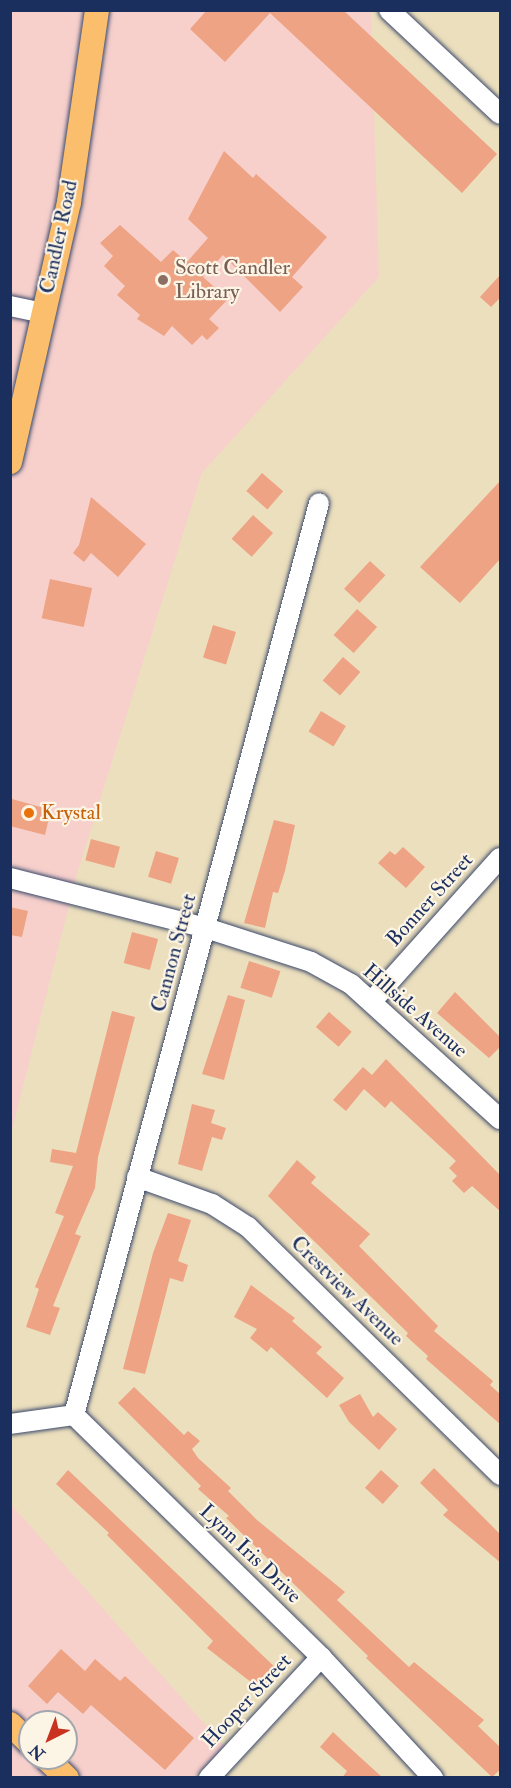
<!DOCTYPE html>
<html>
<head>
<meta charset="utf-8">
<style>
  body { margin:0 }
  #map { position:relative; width:511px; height:1788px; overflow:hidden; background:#ecdfbd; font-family:"IM FELL Double Pica",serif }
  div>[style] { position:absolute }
  .built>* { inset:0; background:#f7d0cc }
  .building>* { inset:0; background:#eda384; transform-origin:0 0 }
  .roads { filter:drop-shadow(0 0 2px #3a496c) drop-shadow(0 0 2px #3a496c) }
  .minor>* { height:20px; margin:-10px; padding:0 10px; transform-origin:10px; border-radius:10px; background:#fff }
  .major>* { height:24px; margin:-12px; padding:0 12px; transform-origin:12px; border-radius:12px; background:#fabe6d }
  .dots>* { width:16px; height:16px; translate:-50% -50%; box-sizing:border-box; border:3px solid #fcf5e5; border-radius:50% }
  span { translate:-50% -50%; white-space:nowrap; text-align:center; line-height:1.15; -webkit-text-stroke:4.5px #fcf5e5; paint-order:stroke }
  .street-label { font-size:21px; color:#1b2f5e }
  .education-label { font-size:21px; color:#785e54 }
  .left { translate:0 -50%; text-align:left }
  .food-label { font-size:21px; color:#c56008 }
  .frame { position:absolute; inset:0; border:12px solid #1b2f5e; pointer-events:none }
  .north { position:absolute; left:18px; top:1710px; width:60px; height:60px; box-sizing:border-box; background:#fcf5e5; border:2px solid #a2a6af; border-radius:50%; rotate:222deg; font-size:16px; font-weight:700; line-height:24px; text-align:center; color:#1b2f5e }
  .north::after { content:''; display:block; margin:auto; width:21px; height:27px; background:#c8321e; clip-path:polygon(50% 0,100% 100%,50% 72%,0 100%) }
</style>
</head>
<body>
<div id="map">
  <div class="built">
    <i style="clip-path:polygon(11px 11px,371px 11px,379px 277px,202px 473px,77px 874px,11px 1134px)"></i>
    <i style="clip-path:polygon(evenodd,10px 1503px,225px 1747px,194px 1777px,11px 1777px,10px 1503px,30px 1722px,66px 1722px,66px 1758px,30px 1758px,30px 1722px)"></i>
  </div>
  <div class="building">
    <i style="clip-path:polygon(207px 10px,343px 10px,497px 154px,462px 193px,270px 13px,225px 62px,190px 29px)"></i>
    <i style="clip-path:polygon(224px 151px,253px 178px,256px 174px,327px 237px,292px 277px,303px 287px,280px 312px,223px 255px,203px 277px,228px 299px,209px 319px,219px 328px,207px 340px,202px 335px,192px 345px,172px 326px,164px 336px,137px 319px,140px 315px,117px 295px,125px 286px,104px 266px,113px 256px,100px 243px,120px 225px,161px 262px,173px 250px,187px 262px,208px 238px,188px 219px)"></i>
    <i style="clip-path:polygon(501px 274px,501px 297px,491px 307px,480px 297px)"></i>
    <i style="left:262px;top:473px;width:28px;height:24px;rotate:41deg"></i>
    <i style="clip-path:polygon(501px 480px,501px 558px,460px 603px,420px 567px)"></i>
    <i style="clip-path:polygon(91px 497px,146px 544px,118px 577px,91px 553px,84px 562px,73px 553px,79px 545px)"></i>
    <i style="left:253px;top:515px;width:27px;height:32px;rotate:42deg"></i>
    <i style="left:370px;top:561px;width:21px;height:38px;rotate:43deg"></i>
    <i style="left:50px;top:579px;width:43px;height:40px;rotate:12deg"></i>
    <i style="left:357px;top:609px;width:27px;height:35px;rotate:42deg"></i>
    <i style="left:213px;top:625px;width:24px;height:34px;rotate:17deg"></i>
    <i style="left:343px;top:657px;width:23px;height:31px;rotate:41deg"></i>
    <i style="left:321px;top:711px;width:29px;height:24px;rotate:31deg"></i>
    <i style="clip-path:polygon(12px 799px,51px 810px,45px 835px,10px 826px)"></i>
    <i style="clip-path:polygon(274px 820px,295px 825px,285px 871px,278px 893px,273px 892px,265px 928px,244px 923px)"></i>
    <i style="left:91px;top:839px;width:30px;height:22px;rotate:15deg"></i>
    <i style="clip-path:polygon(403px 847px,425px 867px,406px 888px,378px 863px,390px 851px,395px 855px)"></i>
    <i style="left:156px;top:851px;width:24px;height:27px;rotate:17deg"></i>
    <i style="clip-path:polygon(10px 907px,28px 911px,22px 937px,10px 935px)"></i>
    <i style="left:132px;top:932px;width:27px;height:32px;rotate:15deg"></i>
    <i style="left:249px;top:961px;width:33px;height:28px;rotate:18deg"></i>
    <i style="clip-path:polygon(455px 992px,501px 1038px,501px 1046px,489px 1058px,437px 1013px)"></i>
    <i style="clip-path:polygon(228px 995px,245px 1000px,224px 1080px,202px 1074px)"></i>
    <i style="clip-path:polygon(112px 1011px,135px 1017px,98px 1157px,95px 1188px,75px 1234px,81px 1236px,53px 1306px,60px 1308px,50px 1335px,26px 1327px,39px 1289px,35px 1287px,64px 1216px,55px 1213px,73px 1166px,50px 1162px,52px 1149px,76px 1153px)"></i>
    <i style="left:329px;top:1012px;width:30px;height:20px;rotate:41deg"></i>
    <i style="clip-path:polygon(386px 1059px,501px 1176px,501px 1212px,472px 1186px,464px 1193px,452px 1181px,457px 1176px,449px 1168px,456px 1161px,391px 1101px,385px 1108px,364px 1089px,346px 1111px,333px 1100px,363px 1067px,372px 1075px)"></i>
    <i style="clip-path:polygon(192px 1104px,215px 1110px,211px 1123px,226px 1128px,222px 1140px,212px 1137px,202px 1171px,178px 1164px)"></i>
    <i style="clip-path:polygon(297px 1160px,316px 1177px,311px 1183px,370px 1234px,359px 1246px,438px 1326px,434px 1331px,493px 1381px,490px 1385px,501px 1395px,501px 1425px,426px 1359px,428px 1356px,406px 1336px,408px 1333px,268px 1196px)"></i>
    <i style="clip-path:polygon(168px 1213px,191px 1220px,178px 1261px,188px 1265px,183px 1282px,170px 1278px,145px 1374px,123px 1369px,153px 1253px)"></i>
    <i style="clip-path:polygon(251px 1285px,295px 1318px,292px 1321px,322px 1347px,316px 1353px,344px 1378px,327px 1398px,271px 1347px,267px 1352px,250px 1338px,257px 1329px,234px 1317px)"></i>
    <i style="clip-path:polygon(134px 1387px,184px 1435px,188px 1431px,200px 1441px,192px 1449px,198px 1458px,231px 1488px,228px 1491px,257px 1520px,345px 1592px,337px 1600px,409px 1667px,414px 1662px,484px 1720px,478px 1726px,501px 1748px,501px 1769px,492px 1777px,366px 1658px,368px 1656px,226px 1518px,229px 1516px,198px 1489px,201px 1486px,118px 1403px)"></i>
    <i style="clip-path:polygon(360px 1394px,373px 1417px,378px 1412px,397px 1429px,379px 1450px,349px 1422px,339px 1405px)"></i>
    <i style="clip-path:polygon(434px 1468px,501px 1535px,501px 1563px,443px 1515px,448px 1510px,420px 1483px)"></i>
    <i style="clip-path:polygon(68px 1470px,278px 1670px,260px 1689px,207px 1648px,213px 1641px,107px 1535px,109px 1533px,56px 1484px)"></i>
    <i style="left:381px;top:1470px;width:24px;height:24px;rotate:42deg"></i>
    <i style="clip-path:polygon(61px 1649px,85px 1671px,95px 1659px,120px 1681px,125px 1676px,194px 1738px,165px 1770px,91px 1705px,83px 1714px,58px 1692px,47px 1704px,28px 1686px)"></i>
    <i style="clip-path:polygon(333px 1732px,350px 1748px,383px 1778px,342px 1778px,347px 1771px,320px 1747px)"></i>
  </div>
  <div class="roads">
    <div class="minor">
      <i style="left:389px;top:10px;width:152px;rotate:43.1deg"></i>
      <i style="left:10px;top:306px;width:34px;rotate:12deg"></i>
      <i style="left:10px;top:878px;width:202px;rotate:14.3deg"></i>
      <i style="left:206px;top:928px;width:110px;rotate:17.9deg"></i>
      <i style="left:311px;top:962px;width:46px;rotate:28.8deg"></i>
      <i style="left:351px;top:984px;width:201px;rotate:42.2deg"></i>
      <i style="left:372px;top:1001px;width:192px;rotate:-48.2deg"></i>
      <i style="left:137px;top:1177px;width:80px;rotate:19.8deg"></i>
      <i style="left:212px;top:1204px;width:43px;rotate:32.6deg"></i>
      <i style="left:248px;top:1227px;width:354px;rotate:44.5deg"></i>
      <i style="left:74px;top:1415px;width:944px;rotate:-74.96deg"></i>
      <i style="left:10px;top:1424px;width:65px;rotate:-8deg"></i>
      <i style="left:74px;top:1415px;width:346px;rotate:44.4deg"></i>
      <i style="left:321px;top:1657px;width:165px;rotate:47.2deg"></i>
      <i style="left:209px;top:1778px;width:165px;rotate:-47.2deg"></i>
    </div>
    <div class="major">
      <i style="left:10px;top:462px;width:267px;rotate:-77.2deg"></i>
      <i style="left:69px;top:202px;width:194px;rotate:-81.7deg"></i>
      <i style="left:10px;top:1724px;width:28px;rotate:44deg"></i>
      <i style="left:46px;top:1758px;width:29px;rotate:44deg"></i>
    </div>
  </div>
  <div class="dots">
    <i style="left:163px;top:280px;background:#8d6e63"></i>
    <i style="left:29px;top:813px;background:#e8710a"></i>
  </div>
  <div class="street-label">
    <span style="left:59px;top:237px;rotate:-78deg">Candler Road</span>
    <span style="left:430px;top:900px;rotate:-48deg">Bonner Street</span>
    <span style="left:174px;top:953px;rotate:-75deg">Cannon Street</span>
    <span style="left:415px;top:1011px;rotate:41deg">Hillside Avenue</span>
    <span style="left:347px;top:1291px;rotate:44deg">Crestview Avenue</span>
    <span style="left:250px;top:1554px;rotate:44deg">Lynn Iris Drive</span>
    <span style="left:247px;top:1701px;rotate:-47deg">Hooper Street</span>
  </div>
  <div class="education-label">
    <span class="left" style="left:175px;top:280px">Scott Candler<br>Library</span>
  </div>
  <div class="food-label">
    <span class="left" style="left:41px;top:813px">Krystal</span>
  </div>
  <div class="frame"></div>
  <div class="north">N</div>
</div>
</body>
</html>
